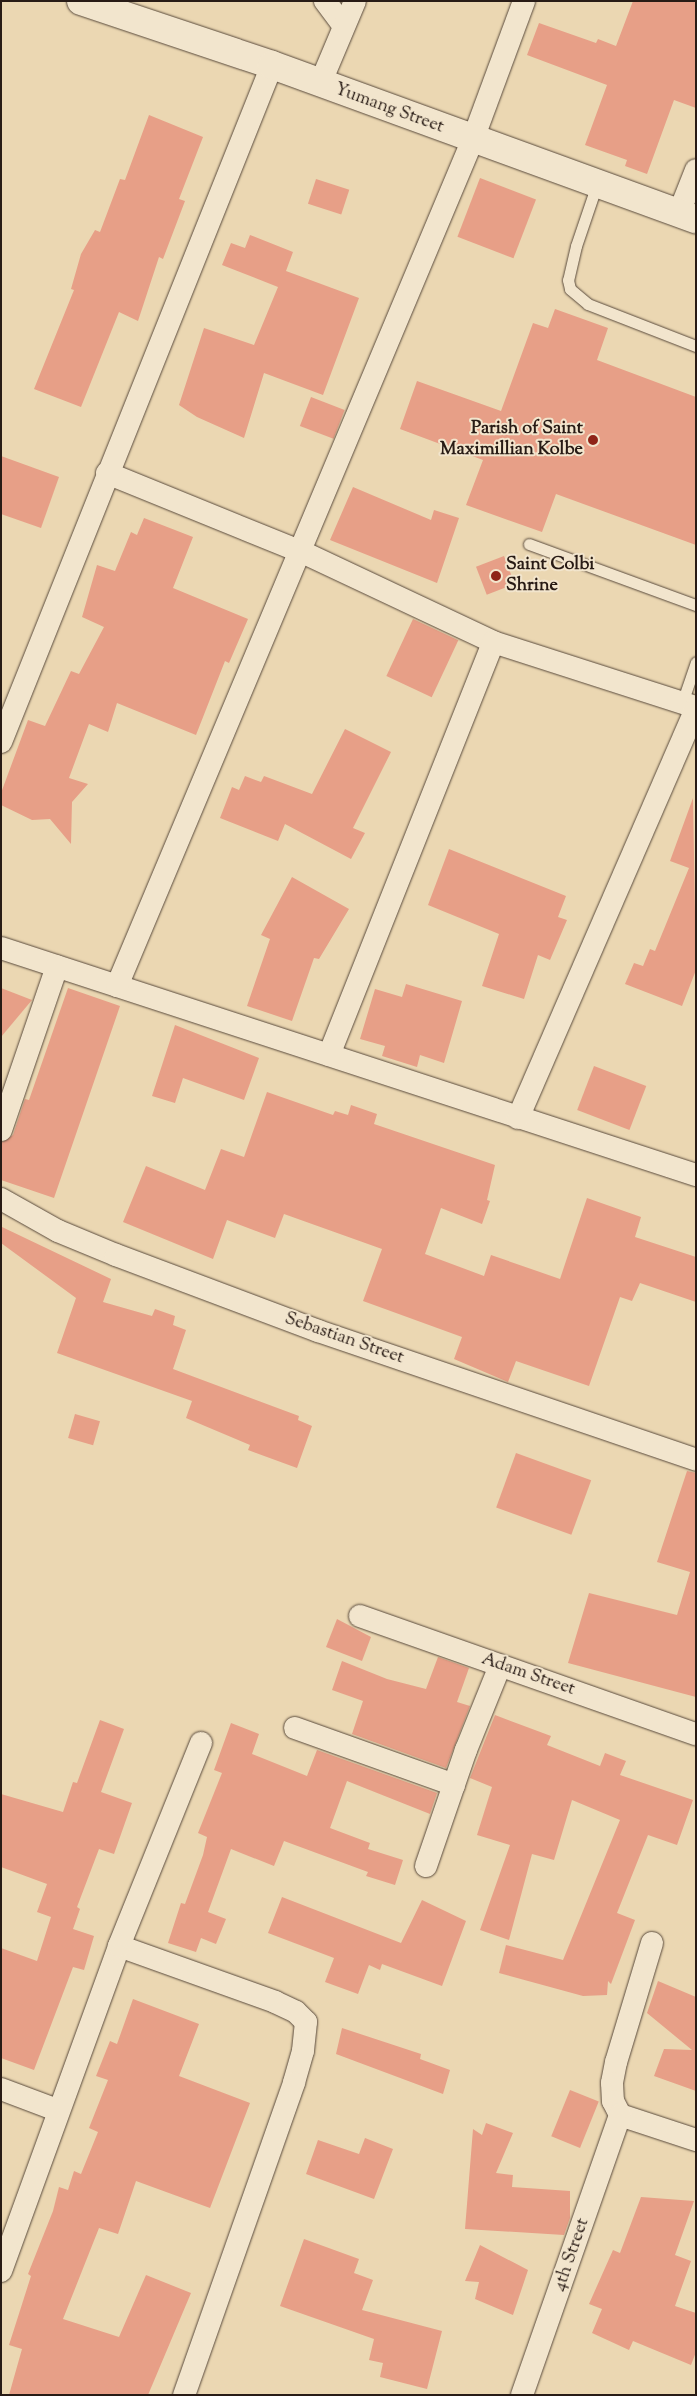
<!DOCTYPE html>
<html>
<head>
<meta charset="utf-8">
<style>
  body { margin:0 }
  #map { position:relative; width:697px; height:2396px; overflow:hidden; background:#ebd7b2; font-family:"Sorts Mill Goudy",serif }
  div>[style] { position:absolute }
  .building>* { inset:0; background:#e79f87; transform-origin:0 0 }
  .roads { filter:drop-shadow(0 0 1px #594a3c) drop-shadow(0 0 1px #594a3c) }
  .service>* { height:11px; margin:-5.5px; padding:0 5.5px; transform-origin:5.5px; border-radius:5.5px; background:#f2e5cd }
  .minor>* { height:22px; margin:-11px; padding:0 11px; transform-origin:11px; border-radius:11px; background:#f2e5cd }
  .secondary>* { height:28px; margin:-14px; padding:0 14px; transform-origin:14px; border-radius:14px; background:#f2e5cd }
  .dots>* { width:14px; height:14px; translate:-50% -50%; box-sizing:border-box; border:2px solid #f2e5cd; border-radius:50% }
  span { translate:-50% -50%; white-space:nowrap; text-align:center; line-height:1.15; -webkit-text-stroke:4px #f2e5cd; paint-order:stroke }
  .street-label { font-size:18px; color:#281b15 }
  .poi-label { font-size:18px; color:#281b15; font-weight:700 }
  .right { translate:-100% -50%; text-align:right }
  .left { translate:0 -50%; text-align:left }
  .frame { position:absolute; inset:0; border:2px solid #281b15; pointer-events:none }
</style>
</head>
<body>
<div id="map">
  <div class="building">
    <i style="clip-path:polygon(633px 1px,696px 1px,696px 108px,674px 100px,647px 174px,625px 166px,627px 160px,585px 145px,607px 85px,527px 55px,539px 23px,596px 43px,598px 39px,616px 46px)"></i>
    <i style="clip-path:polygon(149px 115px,203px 137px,179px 199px,185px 201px,163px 259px,159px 257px,138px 321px,119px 312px,81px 407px,34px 389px,74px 290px,71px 289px,81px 254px,95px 230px,100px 232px,120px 179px,125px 180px)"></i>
    <i style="left:480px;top:178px;width:60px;height:63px;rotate:21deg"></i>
    <i style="left:316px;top:179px;width:35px;height:26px;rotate:18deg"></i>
    <i style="clip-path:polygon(250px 235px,293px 252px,286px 271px,359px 298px,323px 395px,264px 373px,244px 438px,197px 417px,179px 405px,204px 328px,254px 345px,278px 287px,222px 265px,231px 243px,245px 248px)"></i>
    <i style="clip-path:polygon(555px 309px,608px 328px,597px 360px,696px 397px,696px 545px,556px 494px,542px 532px,466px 505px,483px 460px,400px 429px,417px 381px,501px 411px,533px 323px,548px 328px)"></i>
    <i style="left:311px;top:397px;width:36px;height:31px;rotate:21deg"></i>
    <i style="clip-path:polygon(1px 456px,59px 477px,41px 528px,1px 514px)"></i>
    <i style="clip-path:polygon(353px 487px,431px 520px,434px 510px,459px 518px,437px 583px,330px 540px)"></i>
    <i style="clip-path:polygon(144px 518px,193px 537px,173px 588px,248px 619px,229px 663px,225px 661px,196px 735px,117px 703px,108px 732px,89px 724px,69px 778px,88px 784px,72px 802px,71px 844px,50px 819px,32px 820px,1px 805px,1px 793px,28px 720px,45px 726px,71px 671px,79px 674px,104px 627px,82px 617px,97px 565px,115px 571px,131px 532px,137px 535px)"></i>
    <i style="left:504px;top:556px;width:30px;height:30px;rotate:69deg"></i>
    <i style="left:413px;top:619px;width:50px;height:63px;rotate:25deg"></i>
    <i style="clip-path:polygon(345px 729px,391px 752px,353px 828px,365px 833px,351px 859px,285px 824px,278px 841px,220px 818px,232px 787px,239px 790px,245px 776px,261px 782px,264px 776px,312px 794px)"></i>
    <i style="clip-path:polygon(693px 798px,696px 970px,682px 1006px,625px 984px,634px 963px,643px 966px,650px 949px,655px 951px,689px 868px,670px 861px)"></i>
    <i style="clip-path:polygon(449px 849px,566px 896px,558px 917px,567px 920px,550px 960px,538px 955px,524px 999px,482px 986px,499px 934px,428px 905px)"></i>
    <i style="clip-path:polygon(292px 877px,349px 909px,319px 959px,314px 958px,292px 1021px,247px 1006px,270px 939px,261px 935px)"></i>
    <i style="clip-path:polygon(406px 984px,462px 1001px,444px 1063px,420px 1055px,417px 1067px,382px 1056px,385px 1046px,360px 1039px,375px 989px,402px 997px)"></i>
    <i style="clip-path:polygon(1px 988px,32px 1000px,1px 1037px)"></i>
    <i style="clip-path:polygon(68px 988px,120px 1006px,54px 1198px,1px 1180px,1px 1143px,13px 1135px,25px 1099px,29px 1100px)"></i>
    <i style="clip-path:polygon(175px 1025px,259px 1058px,244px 1100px,183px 1078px,175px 1103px,152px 1096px)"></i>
    <i style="left:594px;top:1066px;width:56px;height:47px;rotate:21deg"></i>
    <i style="clip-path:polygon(267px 1092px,333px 1115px,335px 1111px,348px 1115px,351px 1105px,377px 1114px,374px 1124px,495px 1165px,487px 1200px,490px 1201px,482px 1224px,441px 1208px,425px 1254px,484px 1276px,491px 1255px,560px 1279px,587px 1198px,641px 1217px,635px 1237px,696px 1257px,696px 1302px,640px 1283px,632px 1301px,620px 1297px,589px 1386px,516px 1361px,508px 1382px,454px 1359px,462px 1337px,363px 1301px,382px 1249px,284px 1214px,275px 1238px,227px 1220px,213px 1259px,123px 1222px,146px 1166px,205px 1190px,221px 1149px,244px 1157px)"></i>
    <i style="clip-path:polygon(2px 1227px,111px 1279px,103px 1302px,152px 1316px,155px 1309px,175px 1316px,173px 1325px,186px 1330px,173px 1369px,299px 1416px,298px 1420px,312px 1426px,297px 1468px,248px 1450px,250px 1445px,186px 1418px,192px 1401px,57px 1353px,76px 1298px,1px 1243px)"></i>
    <i style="left:75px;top:1414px;width:26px;height:25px;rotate:16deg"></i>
    <i style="left:516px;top:1453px;width:80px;height:58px;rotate:20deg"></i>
    <i style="clip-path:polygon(687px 1471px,696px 1473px,696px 1697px,568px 1663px,589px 1593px,677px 1615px,690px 1572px,657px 1562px)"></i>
    <i style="clip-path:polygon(337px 1619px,371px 1637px,362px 1661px,326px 1647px)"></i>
    <i style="clip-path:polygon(438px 1657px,469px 1668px,457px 1702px,470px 1706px,446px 1768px,352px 1734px,363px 1701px,332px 1690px,342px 1661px,387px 1679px,426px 1689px)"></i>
    <i style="clip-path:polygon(495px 1715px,551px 1736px,547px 1745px,600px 1766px,605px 1753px,626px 1761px,620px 1775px,693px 1800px,677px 1845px,648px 1835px,617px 1913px,635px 1920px,611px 1984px,608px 1981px,607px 1995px,583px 1996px,499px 1973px,506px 1945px,563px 1960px,620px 1820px,572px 1800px,554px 1860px,532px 1854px,509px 1940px,480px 1930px,510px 1845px,477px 1835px,492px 1787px,470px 1778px)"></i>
    <i style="clip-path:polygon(100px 1720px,124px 1729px,101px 1792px,132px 1803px,114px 1854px,99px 1849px,77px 1907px,80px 1909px,73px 1929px,94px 1936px,84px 1970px,73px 1967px,34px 2070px,1px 2058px,1px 1948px,37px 1961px,51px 1917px,37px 1912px,47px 1884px,1px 1867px,1px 1794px,63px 1812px,73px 1782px,77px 1783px)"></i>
    <i style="clip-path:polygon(231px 1723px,259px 1734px,252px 1754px,307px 1776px,317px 1750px,437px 1793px,430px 1814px,347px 1781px,330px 1828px,370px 1843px,368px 1849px,403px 1860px,395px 1885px,366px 1876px,368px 1872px,284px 1841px,274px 1866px,231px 1849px,208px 1912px,226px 1919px,216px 1944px,201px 1938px,196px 1952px,168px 1943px,181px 1903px,185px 1904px,203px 1855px,207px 1837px,198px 1833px,222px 1773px,214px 1770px)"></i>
    <i style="clip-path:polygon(282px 1897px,401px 1943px,422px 1900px,466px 1921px,442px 1986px,382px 1964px,380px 1970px,369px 1965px,358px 1994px,325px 1982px,334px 1958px,268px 1933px)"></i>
    <i style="clip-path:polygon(658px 1981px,696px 1997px,696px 2091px,654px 2076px,664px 2049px,692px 2050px,647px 2013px)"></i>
    <i style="clip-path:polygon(133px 1999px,199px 2024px,179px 2076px,250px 2103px,210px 2208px,136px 2181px,118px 2234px,99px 2228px,63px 2319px,119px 2337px,146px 2275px,191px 2293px,148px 2395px,9px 2395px,22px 2349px,9px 2345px,31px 2276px,28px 2274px,53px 2211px,59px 2187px,68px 2190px,74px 2171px,81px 2174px,98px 2132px,89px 2128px,108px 2080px,96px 2076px,110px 2041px,117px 2044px)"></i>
    <i style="clip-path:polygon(342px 2028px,421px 2054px,420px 2059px,450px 2070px,443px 2094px,336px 2054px)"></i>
    <i style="left:570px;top:2090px;width:31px;height:50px;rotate:22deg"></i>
    <i style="clip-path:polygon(486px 2123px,513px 2133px,496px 2173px,513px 2175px,512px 2187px,570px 2191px,570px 2218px,564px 2235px,465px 2229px,473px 2129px,482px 2135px)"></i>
    <i style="clip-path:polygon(365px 2138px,393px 2149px,374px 2199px,306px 2174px,318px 2140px,359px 2154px)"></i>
    <i style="clip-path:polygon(641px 2197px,694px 2201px,675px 2255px,691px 2261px,675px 2306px,696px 2313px,696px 2352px,691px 2365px,633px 2341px,629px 2350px,592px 2333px,602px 2309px,589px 2304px,613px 2250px,620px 2253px)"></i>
    <i style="clip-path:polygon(304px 2239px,359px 2259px,354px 2273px,373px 2280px,362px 2310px,442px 2331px,427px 2389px,380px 2377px,383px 2363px,369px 2360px,374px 2339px,280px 2306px)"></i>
    <i style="clip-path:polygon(480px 2245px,528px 2270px,513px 2315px,475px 2299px,479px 2282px,465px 2281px)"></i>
  </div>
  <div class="roads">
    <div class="service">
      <i style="left:597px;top:184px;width:65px;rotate:108.7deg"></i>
      <i style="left:576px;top:246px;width:35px;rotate:103deg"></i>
      <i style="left:568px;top:280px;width:9px;rotate:77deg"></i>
      <i style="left:570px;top:289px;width:23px;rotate:40deg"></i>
      <i style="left:588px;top:304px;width:116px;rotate:21.3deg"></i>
      <i style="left:529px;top:544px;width:178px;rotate:20.1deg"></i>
      <i style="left:682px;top:703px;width:43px;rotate:-71.1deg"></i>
    </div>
    <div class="minor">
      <i style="left:325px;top:1px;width:31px;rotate:53deg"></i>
      <i style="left:320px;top:84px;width:90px;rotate:-67.1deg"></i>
      <i style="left:679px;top:213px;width:46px;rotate:-68.4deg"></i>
      <i style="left:107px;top:473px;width:210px;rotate:22.1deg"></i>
      <i style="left:302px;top:552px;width:211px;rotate:25.2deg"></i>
      <i style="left:493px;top:642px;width:213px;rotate:17.8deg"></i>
      <i style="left:1px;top:742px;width:729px;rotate:-68.18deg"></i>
      <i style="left:1px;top:948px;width:731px;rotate:18.09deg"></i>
      <i style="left:117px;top:986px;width:919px;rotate:-67.2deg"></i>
      <i style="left:473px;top:139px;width:147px;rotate:-69.7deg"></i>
      <i style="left:329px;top:1055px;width:444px;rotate:-68.3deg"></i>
      <i style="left:518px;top:1118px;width:446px;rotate:-66.5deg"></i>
      <i style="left:1px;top:1130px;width:173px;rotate:-71.1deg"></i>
      <i style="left:1px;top:1199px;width:65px;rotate:29.3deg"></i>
      <i style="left:58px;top:1231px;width:63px;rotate:22.5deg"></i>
      <i style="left:116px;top:1255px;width:216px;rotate:20.6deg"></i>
      <i style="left:318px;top:1331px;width:399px;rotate:18.8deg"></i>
      <i style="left:360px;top:1616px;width:356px;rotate:19.4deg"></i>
      <i style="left:295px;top:1728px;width:169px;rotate:19.7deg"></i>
      <i style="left:426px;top:1866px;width:123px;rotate:-71deg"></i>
      <i style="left:466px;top:1750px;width:91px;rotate:-68deg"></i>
      <i style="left:652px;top:1943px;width:124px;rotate:106.8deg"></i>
      <i style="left:616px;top:2062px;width:21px;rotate:101deg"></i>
      <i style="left:612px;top:2083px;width:18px;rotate:87deg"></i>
      <i style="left:613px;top:2101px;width:16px;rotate:63deg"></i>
      <i style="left:620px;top:2115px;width:80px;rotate:18.2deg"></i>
      <i style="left:119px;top:1946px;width:166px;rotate:19.7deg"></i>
      <i style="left:275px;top:2002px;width:23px;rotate:25deg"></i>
      <i style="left:296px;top:2012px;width:14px;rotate:45deg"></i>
      <i style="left:306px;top:2022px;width:29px;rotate:96deg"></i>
      <i style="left:303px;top:2051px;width:33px;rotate:106deg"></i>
      <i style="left:294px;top:2083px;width:331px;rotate:109.4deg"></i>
      <i style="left:1px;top:2089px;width:60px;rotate:20.6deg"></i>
      <i style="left:1px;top:2271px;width:346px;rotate:-70deg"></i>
      <i style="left:119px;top:1946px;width:219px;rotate:-68deg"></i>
      <i style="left:522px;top:2395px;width:297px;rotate:-70.7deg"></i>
    </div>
    <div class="secondary">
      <i style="left:81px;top:1px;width:201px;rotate:18.5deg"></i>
      <i style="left:272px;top:65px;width:451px;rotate:20deg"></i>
    </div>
  </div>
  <div class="dots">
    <i style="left:593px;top:440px;background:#8f2418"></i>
    <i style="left:496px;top:576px;background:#8f2418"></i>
  </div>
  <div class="street-label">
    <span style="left:389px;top:109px;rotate:20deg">Yumang Street</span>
    <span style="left:344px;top:1339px;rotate:19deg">Sebastian Street</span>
    <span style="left:528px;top:1675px;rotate:19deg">Adam Street</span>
    <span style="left:572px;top:2255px;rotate:-71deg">4th Street</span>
  </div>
  <div class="poi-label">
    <span class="right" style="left:583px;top:440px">Parish of Saint<br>Maximillian Kolbe</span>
    <span class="left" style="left:506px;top:576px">Saint Colbi<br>Shrine</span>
  </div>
  <div class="frame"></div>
</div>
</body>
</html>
